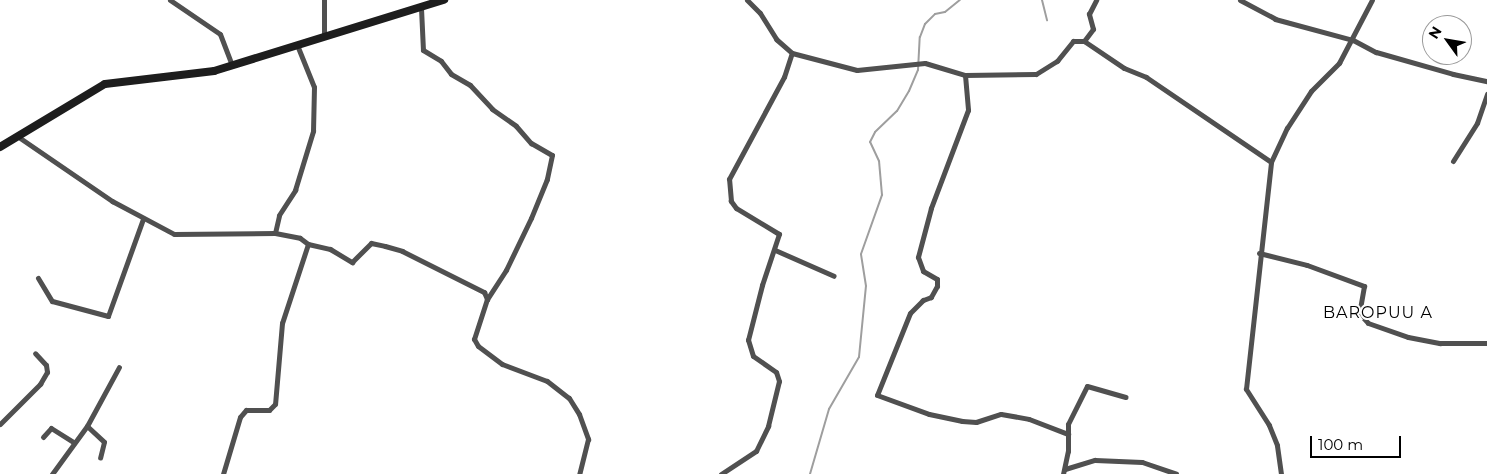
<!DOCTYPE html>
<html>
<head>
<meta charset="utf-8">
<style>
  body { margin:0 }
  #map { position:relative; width:1487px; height:474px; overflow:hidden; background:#fff; font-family:Montserrat,sans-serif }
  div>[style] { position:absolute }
  .stream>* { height:2px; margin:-1px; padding:0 1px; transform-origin:1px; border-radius:1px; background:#9e9e9e }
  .street>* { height:5px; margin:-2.5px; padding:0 2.5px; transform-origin:2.5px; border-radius:2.5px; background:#505050 }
  .secondary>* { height:8px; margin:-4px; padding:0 4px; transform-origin:4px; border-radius:4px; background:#1d1d1d }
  span { translate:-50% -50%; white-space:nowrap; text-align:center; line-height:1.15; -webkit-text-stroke:4px #fff; paint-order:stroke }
  .quarter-label { font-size:16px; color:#000; letter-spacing:1px }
  .north { position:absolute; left:1422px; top:15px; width:50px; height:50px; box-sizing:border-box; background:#fff; border:1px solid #999; border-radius:50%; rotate:302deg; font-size:14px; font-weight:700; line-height:20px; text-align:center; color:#000 }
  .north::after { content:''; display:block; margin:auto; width:18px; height:22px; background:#000; clip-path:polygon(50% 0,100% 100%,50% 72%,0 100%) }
  .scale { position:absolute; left:1310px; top:436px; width:91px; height:22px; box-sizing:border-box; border:2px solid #000; border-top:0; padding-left:6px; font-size:15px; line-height:18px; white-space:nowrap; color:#000; -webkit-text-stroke:4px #fff; paint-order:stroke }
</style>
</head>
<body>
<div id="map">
  <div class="stream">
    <i style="left:1042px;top:0;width:21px;rotate:76deg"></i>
    <i style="left:810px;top:474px;width:68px;rotate:-73.7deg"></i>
    <i style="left:829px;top:409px;width:60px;rotate:-60deg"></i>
    <i style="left:859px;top:357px;width:71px;rotate:-84.4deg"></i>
    <i style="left:866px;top:286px;width:32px;rotate:-99deg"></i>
    <i style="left:861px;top:254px;width:63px;rotate:-70.4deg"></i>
    <i style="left:882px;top:195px;width:34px;rotate:-95deg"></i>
    <i style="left:879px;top:161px;width:21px;rotate:-115deg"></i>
    <i style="left:870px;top:142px;width:11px;rotate:-63deg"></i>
    <i style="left:875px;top:132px;width:30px;rotate:-44deg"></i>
    <i style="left:897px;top:111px;width:23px;rotate:-59deg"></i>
    <i style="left:909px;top:91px;width:23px;rotate:-67deg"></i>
    <i style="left:918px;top:70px;width:33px;rotate:-87deg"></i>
    <i style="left:920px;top:37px;width:14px;rotate:-69deg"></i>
    <i style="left:925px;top:24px;width:14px;rotate:-45deg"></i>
    <i style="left:935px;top:14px;width:10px;rotate:-11deg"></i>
    <i style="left:945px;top:12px;width:19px;rotate:-39deg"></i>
  </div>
  <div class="street">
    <i style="left:170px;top:0;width:60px;rotate:34.2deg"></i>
    <i style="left:220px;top:34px;width:33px;rotate:69deg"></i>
    <i style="left:747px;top:0;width:18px;rotate:45deg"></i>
    <i style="left:760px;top:13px;width:31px;rotate:58deg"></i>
    <i style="left:776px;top:39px;width:21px;rotate:41deg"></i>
    <i style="left:792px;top:53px;width:67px;rotate:14.7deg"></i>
    <i style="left:857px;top:70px;width:68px;rotate:-5.9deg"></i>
    <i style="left:925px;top:63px;width:42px;rotate:16.7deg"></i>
    <i style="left:965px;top:75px;width:71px;rotate:-0.8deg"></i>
    <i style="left:1036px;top:74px;width:25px;rotate:-32deg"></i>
    <i style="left:1057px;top:61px;width:26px;rotate:-51deg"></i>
    <i style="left:1073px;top:41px;width:11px"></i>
    <i style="left:1084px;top:41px;width:48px;rotate:34deg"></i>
    <i style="left:1124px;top:68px;width:24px;rotate:22deg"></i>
    <i style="left:1146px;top:77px;width:151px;rotate:34.2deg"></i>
    <i style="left:1240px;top:0;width:40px;rotate:28deg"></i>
    <i style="left:1275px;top:19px;width:81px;rotate:15.1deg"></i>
    <i style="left:1353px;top:40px;width:26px;rotate:28deg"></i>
    <i style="left:1376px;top:52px;width:80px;rotate:15.9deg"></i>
    <i style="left:1453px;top:74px;width:35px;rotate:12deg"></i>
    <i style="left:421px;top:8px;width:42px;rotate:87.3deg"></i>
    <i style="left:423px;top:50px;width:21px;rotate:31deg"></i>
    <i style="left:441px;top:61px;width:16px;rotate:52deg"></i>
    <i style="left:451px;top:74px;width:22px;rotate:30deg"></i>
    <i style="left:470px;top:85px;width:33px;rotate:47deg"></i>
    <i style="left:492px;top:109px;width:29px;rotate:35deg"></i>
    <i style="left:516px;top:126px;width:23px;rotate:49deg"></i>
    <i style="left:531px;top:143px;width:24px;rotate:30deg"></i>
    <i style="left:552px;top:155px;width:25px;rotate:102deg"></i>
    <i style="left:547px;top:179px;width:42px;rotate:112.3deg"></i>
    <i style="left:531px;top:218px;width:58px;rotate:115.7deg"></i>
    <i style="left:506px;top:270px;width:35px;rotate:123deg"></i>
    <i style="left:324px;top:36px;width:36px;rotate:-90deg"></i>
    <i style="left:1084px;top:41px;width:15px;rotate:-53deg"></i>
    <i style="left:1093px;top:29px;width:16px;rotate:-105deg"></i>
    <i style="left:1089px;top:14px;width:16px;rotate:-63deg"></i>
    <i style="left:965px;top:75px;width:35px;rotate:85deg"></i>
    <i style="left:968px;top:110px;width:105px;rotate:110.7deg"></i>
    <i style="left:931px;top:208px;width:51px;rotate:104.9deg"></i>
    <i style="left:918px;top:257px;width:15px;rotate:70deg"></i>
    <i style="left:923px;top:271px;width:16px;rotate:30deg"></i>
    <i style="left:937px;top:279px;width:7px;rotate:90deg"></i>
    <i style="left:937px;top:286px;width:13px;rotate:119deg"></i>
    <i style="left:931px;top:297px;width:9px;rotate:159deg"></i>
    <i style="left:923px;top:300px;width:18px;rotate:135deg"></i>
    <i style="left:910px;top:313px;width:88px;rotate:111.9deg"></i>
    <i style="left:877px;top:395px;width:55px;rotate:20.1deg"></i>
    <i style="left:929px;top:414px;width:34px;rotate:12deg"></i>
    <i style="left:962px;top:421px;width:14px;rotate:4deg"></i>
    <i style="left:976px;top:422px;width:26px;rotate:-18deg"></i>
    <i style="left:1001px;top:414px;width:28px;rotate:10deg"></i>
    <i style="left:1029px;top:419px;width:42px;rotate:21deg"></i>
    <i style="left:20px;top:138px;width:112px;rotate:34.4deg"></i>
    <i style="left:112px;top:201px;width:70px;rotate:28deg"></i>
    <i style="left:174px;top:234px;width:101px;rotate:-0.6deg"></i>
    <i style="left:275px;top:233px;width:25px;rotate:11deg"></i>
    <i style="left:300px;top:238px;width:10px;rotate:37deg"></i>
    <i style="left:308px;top:244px;width:83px;rotate:108.2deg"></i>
    <i style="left:282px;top:323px;width:81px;rotate:94.9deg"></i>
    <i style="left:275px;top:404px;width:8px;rotate:135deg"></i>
    <i style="left:269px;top:410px;width:23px;rotate:180deg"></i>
    <i style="left:246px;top:410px;width:9px;rotate:131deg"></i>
    <i style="left:240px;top:417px;width:59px;rotate:106.6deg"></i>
    <i style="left:1453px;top:161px;width:45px;rotate:-57.7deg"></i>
    <i style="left:1477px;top:123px;width:31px;rotate:-71deg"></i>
    <i style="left:275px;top:233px;width:18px;rotate:-77deg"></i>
    <i style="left:279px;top:215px;width:30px;rotate:-57deg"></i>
    <i style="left:295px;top:190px;width:62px;rotate:-73deg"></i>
    <i style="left:313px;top:131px;width:44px;rotate:-88.7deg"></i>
    <i style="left:314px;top:87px;width:45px;rotate:-112deg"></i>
    <i style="left:308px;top:244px;width:23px;rotate:13deg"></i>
    <i style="left:330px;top:249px;width:26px;rotate:31deg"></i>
    <i style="left:352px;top:262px;width:27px;rotate:-45deg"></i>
    <i style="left:371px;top:243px;width:14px;rotate:12deg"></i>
    <i style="left:385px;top:246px;width:18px;rotate:16deg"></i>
    <i style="left:402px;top:251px;width:92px;rotate:26.6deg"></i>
    <i style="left:484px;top:292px;width:8px;rotate:67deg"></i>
    <i style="left:487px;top:299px;width:42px;rotate:108deg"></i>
    <i style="left:474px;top:339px;width:8px;rotate:60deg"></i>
    <i style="left:478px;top:346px;width:30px;rotate:37deg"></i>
    <i style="left:502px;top:364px;width:48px;rotate:20.7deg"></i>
    <i style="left:547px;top:381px;width:28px;rotate:38deg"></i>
    <i style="left:569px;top:398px;width:19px;rotate:58deg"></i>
    <i style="left:579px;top:414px;width:27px;rotate:70deg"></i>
    <i style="left:588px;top:439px;width:36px;rotate:104deg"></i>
    <i style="left:775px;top:250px;width:64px;rotate:23.8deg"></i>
    <i style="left:1259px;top:253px;width:49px;rotate:14deg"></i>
    <i style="left:1307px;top:265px;width:61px;rotate:20.2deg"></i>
    <i style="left:1364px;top:286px;width:27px;rotate:100deg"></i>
    <i style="left:1359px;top:313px;width:13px;rotate:48deg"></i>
    <i style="left:1368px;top:323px;width:42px;rotate:19.3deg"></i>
    <i style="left:1408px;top:337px;width:33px;rotate:11deg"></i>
    <i style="left:1440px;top:343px;width:47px"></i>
    <i style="left:38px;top:278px;width:27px;rotate:59deg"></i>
    <i style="left:52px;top:301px;width:58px;rotate:15deg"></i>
    <i style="left:108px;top:316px;width:103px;rotate:-70.2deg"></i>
    <i style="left:0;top:424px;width:57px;rotate:-45deg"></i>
    <i style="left:40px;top:384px;width:14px;rotate:-60deg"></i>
    <i style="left:47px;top:372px;width:7px;rotate:-98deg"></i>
    <i style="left:46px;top:365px;width:16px;rotate:-133deg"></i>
    <i style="left:87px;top:426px;width:23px;rotate:43deg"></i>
    <i style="left:104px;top:442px;width:16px;rotate:104deg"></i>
    <i style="left:43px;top:437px;width:12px;rotate:-48deg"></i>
    <i style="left:51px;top:428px;width:26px;rotate:32deg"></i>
    <i style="left:1065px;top:469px;width:31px;rotate:-17deg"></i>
    <i style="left:1095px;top:460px;width:47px;rotate:2.4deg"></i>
    <i style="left:1142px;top:462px;width:36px;rotate:19deg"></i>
    <i style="left:52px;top:474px;width:59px;rotate:-53.9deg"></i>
    <i style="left:87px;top:426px;width:67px;rotate:-61.5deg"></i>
    <i style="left:721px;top:474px;width:42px;rotate:-33.3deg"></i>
    <i style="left:756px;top:451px;width:28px;rotate:-64deg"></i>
    <i style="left:768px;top:426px;width:46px;rotate:-76.3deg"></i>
    <i style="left:779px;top:381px;width:9px;rotate:-108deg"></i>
    <i style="left:776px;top:372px;width:28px;rotate:-145deg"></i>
    <i style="left:753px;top:356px;width:17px;rotate:-107deg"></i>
    <i style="left:748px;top:340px;width:57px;rotate:-75.7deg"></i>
    <i style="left:762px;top:285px;width:54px;rotate:-71.6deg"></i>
    <i style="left:779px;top:234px;width:50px;rotate:-148.8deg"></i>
    <i style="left:736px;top:208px;width:9px;rotate:-126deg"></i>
    <i style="left:731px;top:201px;width:22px;rotate:-95deg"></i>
    <i style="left:729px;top:179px;width:116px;rotate:-61.7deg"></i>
    <i style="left:784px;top:77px;width:25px;rotate:-72deg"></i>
    <i style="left:1063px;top:474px;width:24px;rotate:-78deg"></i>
    <i style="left:1068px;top:451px;width:27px;rotate:-90deg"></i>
    <i style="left:1068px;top:424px;width:42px;rotate:-63.4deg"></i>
    <i style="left:1087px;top:386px;width:40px;rotate:16deg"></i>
    <i style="left:1281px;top:474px;width:29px;rotate:-98deg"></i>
    <i style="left:1277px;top:445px;width:22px;rotate:-112deg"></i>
    <i style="left:1269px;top:425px;width:43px;rotate:-122.6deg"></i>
    <i style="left:1246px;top:389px;width:228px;rotate:-83.7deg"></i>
    <i style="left:1271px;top:162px;width:38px;rotate:-65deg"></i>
    <i style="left:1287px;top:128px;width:44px;rotate:-57deg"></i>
    <i style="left:1311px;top:91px;width:40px;rotate:-45deg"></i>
    <i style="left:1339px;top:63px;width:71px;rotate:-62.4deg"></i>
  </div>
  <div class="secondary">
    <i style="left:0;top:147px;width:122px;rotate:-31deg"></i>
    <i style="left:105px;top:84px;width:110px;rotate:-6.8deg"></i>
    <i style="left:214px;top:71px;width:241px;rotate:-17.2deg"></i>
  </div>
  <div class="quarter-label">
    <span style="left:1378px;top:313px">BAROPUU A</span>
  </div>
  <div class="north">N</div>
  <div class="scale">100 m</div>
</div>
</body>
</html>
